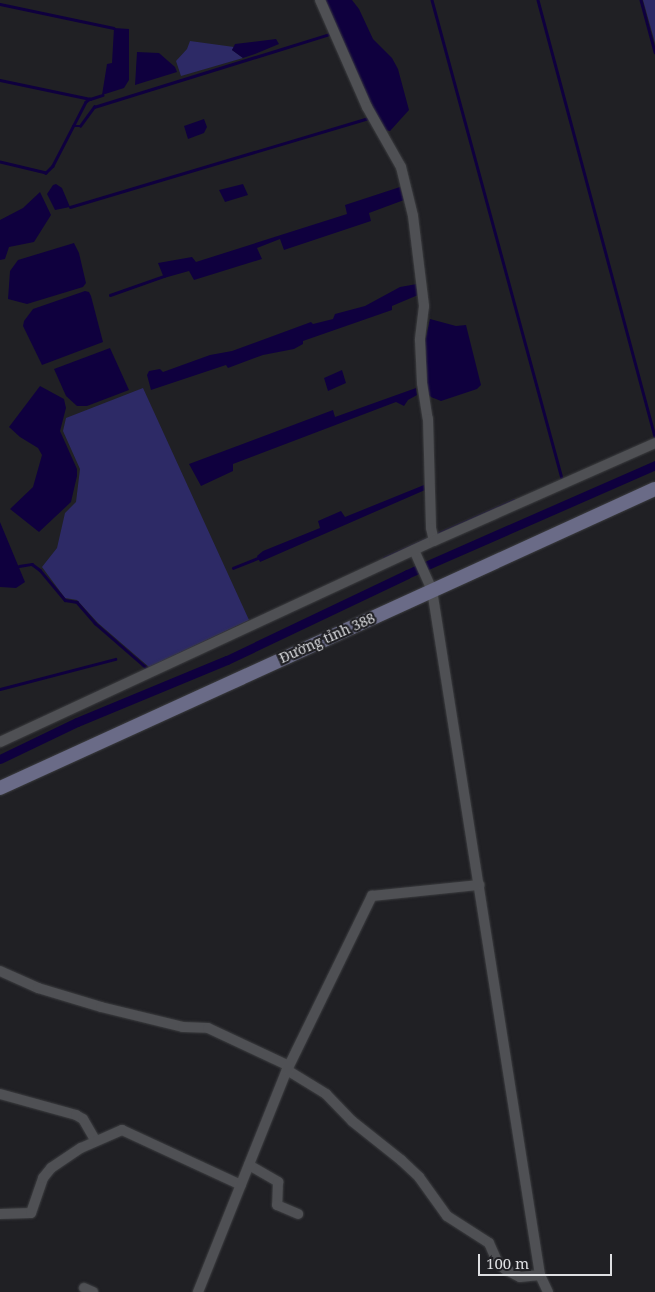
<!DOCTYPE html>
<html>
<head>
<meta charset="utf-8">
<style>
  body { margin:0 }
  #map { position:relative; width:655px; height:1292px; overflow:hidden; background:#202024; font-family:"Noto Serif",serif }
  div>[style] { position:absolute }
  .green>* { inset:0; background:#2d2a66 }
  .water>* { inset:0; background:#0f003e }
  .stream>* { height:2.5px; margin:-1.25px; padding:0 1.25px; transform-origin:1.25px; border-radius:1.25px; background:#0f003e }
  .canal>* { height:9px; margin:-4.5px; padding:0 4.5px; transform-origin:4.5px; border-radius:4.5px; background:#0f003e }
  .roads { filter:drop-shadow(0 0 1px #3c3d40) drop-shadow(0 0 1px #3c3d40) }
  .minor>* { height:10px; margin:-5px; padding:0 5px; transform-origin:5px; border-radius:5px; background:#4f5054 }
  .secondary>* { height:14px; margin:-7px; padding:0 7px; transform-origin:7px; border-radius:7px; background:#6a6b87 }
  span { translate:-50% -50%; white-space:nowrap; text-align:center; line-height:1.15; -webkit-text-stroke:4.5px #202024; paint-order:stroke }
  .street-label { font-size:14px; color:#dedfe2 }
  .scale { position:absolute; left:478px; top:1254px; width:134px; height:22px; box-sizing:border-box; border:2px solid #dedfe2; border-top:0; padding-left:6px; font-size:15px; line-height:18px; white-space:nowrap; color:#dedfe2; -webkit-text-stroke:4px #202024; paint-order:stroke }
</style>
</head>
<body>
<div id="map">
  <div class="green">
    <i style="clip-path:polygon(643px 0,655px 0,655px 43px)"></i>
    <i style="clip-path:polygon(190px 41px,234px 47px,232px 50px,243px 58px,181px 76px,176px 61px,187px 49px)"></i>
    <i style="clip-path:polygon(143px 388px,249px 620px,149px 667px,98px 623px,77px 600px,65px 598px,42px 567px,57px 548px,65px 513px,76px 502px,80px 469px,63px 431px,66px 418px)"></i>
  </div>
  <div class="water">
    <i style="clip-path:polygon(324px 0,352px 0,359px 9px,373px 39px,392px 58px,398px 69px,409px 110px,390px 131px,385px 130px,378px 121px)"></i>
    <i style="clip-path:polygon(114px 28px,129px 29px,129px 80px,124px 88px,102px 95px,107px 64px,112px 63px)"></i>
    <i style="clip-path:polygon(276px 39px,279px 44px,255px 54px,243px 58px,232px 50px,235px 44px)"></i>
    <i style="clip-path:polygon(137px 52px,159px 53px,175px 67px,177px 72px,135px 85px)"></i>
    <i style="clip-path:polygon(204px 119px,207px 127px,204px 133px,188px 139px,184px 126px)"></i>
    <i style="clip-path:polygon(56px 184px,62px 188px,70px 207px,55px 210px,47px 194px,53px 185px)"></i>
    <i style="clip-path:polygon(243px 184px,248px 195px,225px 202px,219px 190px)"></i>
    <i style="clip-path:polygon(400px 187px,404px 200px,369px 213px,371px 221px,284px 250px,280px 239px,257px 248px,262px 259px,194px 280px,189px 271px,164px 278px,158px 263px,192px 257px,196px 262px,347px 214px,345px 205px)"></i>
    <i style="clip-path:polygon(40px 192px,51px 215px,34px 242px,9px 247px,5px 259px,0 260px,0 220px,23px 208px)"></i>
    <i style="clip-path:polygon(74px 243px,79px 253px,86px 283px,83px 287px,27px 304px,8px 299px,10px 271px,18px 260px)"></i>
    <i style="clip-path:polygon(417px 284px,418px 295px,392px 306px,392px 310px,303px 341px,303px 344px,294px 349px,263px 355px,228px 368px,226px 365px,151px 390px,147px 375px,149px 371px,160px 369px,163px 372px,210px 355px,232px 351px,311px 322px,313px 324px,333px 319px,335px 314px,365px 306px,400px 287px)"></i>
    <i style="clip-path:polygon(85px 291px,89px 292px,91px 296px,103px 342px,42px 365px,23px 326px,24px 321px,33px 309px)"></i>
    <i style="clip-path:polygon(430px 319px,456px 326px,466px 325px,481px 385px,477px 389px,441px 401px,431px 397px,427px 393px,425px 341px)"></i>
    <i style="clip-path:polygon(110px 348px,129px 390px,87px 406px,77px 406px,66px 396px,54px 369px)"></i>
    <i style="clip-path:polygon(342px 370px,346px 383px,328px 391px,324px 378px)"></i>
    <i style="clip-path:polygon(40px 386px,64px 399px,66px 408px,60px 431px,77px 469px,77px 476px,71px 502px,39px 532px,10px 509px,33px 487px,42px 455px,38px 448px,20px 437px,9px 427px)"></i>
    <i style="clip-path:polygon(416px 388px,417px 395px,408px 400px,404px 406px,396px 402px,233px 464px,233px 471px,201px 486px,189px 464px,333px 410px,335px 417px)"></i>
    <i style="clip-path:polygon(424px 485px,425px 490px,260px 562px,257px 556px,263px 551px,320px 528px,318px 521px,341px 511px,345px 517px)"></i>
    <i style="clip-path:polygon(0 522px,25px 582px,16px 588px,0 587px)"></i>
  </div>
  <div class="stream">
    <i style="left:432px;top:0;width:496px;rotate:74.8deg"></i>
    <i style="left:538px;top:0;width:451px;rotate:75deg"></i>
    <i style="left:641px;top:0;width:54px;rotate:74.9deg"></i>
    <i style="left:0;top:4px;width:116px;rotate:11.9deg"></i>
    <i style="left:0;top:80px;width:92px;rotate:11.9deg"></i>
    <i style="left:90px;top:99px;width:5px;rotate:143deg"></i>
    <i style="left:86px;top:102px;width:72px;rotate:117.3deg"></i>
    <i style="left:53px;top:166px;width:10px;rotate:135deg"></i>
    <i style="left:46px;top:173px;width:47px;rotate:-166.6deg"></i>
    <i style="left:90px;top:99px;width:13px;rotate:-18deg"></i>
    <i style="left:73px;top:126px;width:7px"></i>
    <i style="left:80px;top:126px;width:24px;rotate:-54deg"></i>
    <i style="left:94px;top:107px;width:250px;rotate:-17.2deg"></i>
    <i style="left:70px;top:207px;width:312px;rotate:-16.6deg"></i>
    <i style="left:110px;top:295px;width:57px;rotate:-19.4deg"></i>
    <i style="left:435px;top:535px;width:86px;rotate:-23.9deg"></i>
    <i style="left:384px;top:558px;width:49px;rotate:-24deg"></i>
    <i style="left:429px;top:538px;width:3px;rotate:-90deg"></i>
    <i style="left:19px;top:566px;width:13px;rotate:-9deg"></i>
    <i style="left:32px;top:564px;width:10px;rotate:37deg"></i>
    <i style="left:40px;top:570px;width:39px;rotate:50deg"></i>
    <i style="left:65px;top:600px;width:12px;rotate:9deg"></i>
    <i style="left:77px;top:602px;width:28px;rotate:49deg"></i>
    <i style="left:95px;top:623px;width:70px;rotate:41deg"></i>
    <i style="left:233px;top:568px;width:27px;rotate:-22deg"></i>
    <i style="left:0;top:689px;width:119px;rotate:-14.6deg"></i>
  </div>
  <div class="canal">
    <i style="left:0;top:759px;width:85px;rotate:-25.7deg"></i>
    <i style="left:77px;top:722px;width:162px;rotate:-22.5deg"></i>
    <i style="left:227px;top:660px;width:199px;rotate:-25.5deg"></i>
    <i style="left:407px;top:574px;width:271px;rotate:-23.7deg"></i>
  </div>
  <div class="roads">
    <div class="minor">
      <i style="left:320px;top:0;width:117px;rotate:66.3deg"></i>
      <i style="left:367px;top:107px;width:69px;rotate:60.5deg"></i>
      <i style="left:401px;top:167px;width:50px;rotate:76.2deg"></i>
      <i style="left:413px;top:216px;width:91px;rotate:83deg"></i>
      <i style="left:424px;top:306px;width:34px;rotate:97deg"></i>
      <i style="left:420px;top:340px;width:43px;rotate:87.3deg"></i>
      <i style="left:422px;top:383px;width:36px;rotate:81deg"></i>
      <i style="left:428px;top:419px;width:109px;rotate:88.4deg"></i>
      <i style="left:431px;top:528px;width:13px;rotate:77deg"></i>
      <i style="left:414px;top:550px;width:44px;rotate:65.8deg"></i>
      <i style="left:432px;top:590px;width:693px;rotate:81.04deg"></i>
      <i style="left:540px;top:1275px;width:19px;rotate:65deg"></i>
      <i style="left:0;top:742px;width:478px;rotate:-24.9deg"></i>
      <i style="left:434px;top:541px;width:242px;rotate:-23.9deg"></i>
      <i style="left:0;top:971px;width:42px;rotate:24.1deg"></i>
      <i style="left:38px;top:988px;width:66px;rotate:16.8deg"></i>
      <i style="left:101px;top:1007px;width:84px;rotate:13.7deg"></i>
      <i style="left:183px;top:1027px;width:25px;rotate:2deg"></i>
      <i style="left:208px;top:1028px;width:89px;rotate:25.1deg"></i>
      <i style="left:287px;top:1070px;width:46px;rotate:31.6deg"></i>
      <i style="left:326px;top:1094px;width:37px;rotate:46deg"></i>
      <i style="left:352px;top:1121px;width:63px;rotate:38.5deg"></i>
      <i style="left:401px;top:1160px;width:25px;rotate:43deg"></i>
      <i style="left:419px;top:1177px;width:48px;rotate:54.3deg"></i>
      <i style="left:447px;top:1216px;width:50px;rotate:32.7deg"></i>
      <i style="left:489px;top:1243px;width:22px;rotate:66deg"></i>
      <i style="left:498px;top:1263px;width:9px;rotate:41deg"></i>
      <i style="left:505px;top:1269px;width:17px;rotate:28deg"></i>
      <i style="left:520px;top:1277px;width:20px;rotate:-6deg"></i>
      <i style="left:0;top:1094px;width:79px;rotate:15.4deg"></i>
      <i style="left:76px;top:1115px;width:8px;rotate:30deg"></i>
      <i style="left:83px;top:1119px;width:24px;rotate:60deg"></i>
      <i style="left:249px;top:1165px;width:34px;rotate:30deg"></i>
      <i style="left:278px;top:1182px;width:23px;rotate:92deg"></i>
      <i style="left:277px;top:1205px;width:23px;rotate:23deg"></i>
      <i style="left:0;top:1214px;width:31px;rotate:-2deg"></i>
      <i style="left:31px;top:1213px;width:37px;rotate:-71deg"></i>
      <i style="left:43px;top:1178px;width:13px;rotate:-51deg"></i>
      <i style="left:51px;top:1168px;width:36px;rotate:-34deg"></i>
      <i style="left:81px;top:1148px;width:45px;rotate:-23.7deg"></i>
      <i style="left:122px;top:1130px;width:131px;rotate:24.8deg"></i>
      <i style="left:84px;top:1288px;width:10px;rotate:24deg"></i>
      <i style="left:198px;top:1292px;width:239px;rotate:-68.2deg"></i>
      <i style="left:287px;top:1070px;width:194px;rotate:-64deg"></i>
      <i style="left:372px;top:896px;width:108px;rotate:-5.9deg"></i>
    </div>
    <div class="secondary">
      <i style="left:0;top:788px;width:720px;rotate:-24.54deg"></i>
    </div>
  </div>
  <div class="street-label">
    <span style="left:327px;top:638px;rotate:-24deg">Đường tỉnh 388</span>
  </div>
  <div class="scale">100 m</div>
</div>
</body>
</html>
